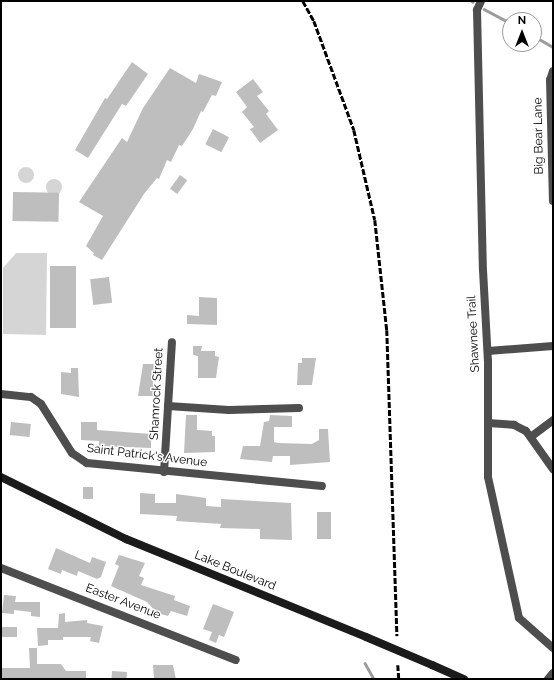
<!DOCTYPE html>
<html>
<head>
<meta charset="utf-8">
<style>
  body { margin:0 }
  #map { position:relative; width:554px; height:680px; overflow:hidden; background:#fff; font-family:Raleway,sans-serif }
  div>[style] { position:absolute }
  .green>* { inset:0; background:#d5d5d5 }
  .round { border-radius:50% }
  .stream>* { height:2.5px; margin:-1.25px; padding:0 1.25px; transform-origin:1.25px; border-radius:1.25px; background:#9c9c9c }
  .building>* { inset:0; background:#bebebe; transform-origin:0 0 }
  .street>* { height:8px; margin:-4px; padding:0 4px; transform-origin:4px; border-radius:4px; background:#4e4e4e }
  .secondary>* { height:8px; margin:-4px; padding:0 4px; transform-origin:4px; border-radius:4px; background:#1b1b1b }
  .rail>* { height:2.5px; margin-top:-1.25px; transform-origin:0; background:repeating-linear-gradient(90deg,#000 0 6px,transparent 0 8px) }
  .secondary-bridge>* { height:8px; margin:-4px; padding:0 4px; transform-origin:4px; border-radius:4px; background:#1b1b1b }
  span { translate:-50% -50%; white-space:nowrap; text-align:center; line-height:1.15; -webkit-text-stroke:3px #fff; paint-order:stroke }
  .street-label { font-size:12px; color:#000 }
  .frame { position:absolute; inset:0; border:2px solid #000; pointer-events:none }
  .north { position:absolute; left:502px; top:12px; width:40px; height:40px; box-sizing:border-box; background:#fff; border:1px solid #999; border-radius:50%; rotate:0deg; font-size:11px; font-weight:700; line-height:16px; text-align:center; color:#000 }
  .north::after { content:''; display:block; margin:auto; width:14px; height:18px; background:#000; clip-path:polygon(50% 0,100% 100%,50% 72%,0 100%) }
</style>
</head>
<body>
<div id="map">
  <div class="green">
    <i class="round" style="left:18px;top:167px;width:16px;height:16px"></i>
    <i class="round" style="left:46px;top:179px;width:16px;height:16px"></i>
    <i style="clip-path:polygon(16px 253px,47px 253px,46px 335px,3px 334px,3px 268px)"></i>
  </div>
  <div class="stream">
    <i style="left:472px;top:1px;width:1px;rotate:45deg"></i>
    <i style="left:484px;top:9px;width:30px;rotate:28deg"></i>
    <i style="left:534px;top:36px;width:22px;rotate:30deg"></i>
    <i style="left:365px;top:663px;width:18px;rotate:61deg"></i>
  </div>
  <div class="building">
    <i style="clip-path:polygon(132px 62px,148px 74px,126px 106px,122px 104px,88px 158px,75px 150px,105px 98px,107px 99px)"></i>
    <i style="clip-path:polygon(170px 68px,196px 83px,199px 74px,222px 82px,216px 96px,212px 95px,203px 112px,201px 111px,193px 129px,182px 146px,179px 145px,171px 162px,167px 160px,159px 179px,157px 178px,144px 194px,102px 260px,93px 255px,94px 253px,86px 246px,103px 216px,79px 202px,122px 138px,127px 142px,143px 108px)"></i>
    <i style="clip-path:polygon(253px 79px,263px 92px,257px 96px,269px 111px,266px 114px,278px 130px,260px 143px,250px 129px,254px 127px,242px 112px,247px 107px,236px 92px)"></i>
    <i style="left:213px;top:129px;width:18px;height:17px;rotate:27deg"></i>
    <i style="left:180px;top:175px;width:9px;height:17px;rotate:36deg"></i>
    <i style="left:13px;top:192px;width:46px;height:29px;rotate:1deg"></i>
    <i style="left:50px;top:266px;width:26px;height:62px"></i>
    <i style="left:109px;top:277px;width:26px;height:19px;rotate:83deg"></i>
    <i style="clip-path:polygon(199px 297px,217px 298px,217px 325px,187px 324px,187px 315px,199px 316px)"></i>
    <i style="clip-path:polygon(193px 346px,202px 346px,201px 351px,215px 351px,215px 356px,219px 357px,216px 378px,198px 378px,198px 356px,193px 355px)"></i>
    <i style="clip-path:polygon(302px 358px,316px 358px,312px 385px,297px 385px,298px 363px,302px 363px)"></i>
    <i style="clip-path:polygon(143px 364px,155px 364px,155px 396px,138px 396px)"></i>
    <i style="clip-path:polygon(71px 368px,78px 368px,79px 397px,61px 394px,61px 372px,71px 373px)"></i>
    <i style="clip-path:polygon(186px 415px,197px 415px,197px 430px,212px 431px,212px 436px,215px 436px,215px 452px,184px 453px)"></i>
    <i style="clip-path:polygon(270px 415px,292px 416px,292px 427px,274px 427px,274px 442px,278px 443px,312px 444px,319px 440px,319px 429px,328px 429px,330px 462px,290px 465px,290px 456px,273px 456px,272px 462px,240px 459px,243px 446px,260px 446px,264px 422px,269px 421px)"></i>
    <i style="left:11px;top:422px;width:20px;height:13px;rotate:6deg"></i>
    <i style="clip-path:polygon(81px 422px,97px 422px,97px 430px,151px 434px,151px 448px,99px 446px,99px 441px,81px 440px)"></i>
    <i style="left:83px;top:487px;width:10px;height:12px"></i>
    <i style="clip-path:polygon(140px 493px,155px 494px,155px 503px,176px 503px,176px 494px,206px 498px,206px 506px,221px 507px,221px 499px,291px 503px,292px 540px,260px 539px,260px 529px,220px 528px,221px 524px,176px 521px,177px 516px,140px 514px)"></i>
    <i style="left:317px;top:512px;width:14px;height:27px"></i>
    <i style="clip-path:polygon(56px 548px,90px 563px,92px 557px,106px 562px,101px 577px,97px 579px,78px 571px,77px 576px,62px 570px,61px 574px,48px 569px)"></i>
    <i style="clip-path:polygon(119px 555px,145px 563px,139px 576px,144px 578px,141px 585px,175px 596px,174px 600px,190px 606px,187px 616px,171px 611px,168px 616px,157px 613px,147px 602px,111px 586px,119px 566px,115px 564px)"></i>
    <i style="clip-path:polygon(4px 595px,16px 596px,15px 602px,40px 602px,40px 617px,31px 616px,31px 612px,14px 610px,14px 614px,2px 613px)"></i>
    <i style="clip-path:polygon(213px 604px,234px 612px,224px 637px,219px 635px,216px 643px,209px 640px,212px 632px,203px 629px)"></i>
    <i style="clip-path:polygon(65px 613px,65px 622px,87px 620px,87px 623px,103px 626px,99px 643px,90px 641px,91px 637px,63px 637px,63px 640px,48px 640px,48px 645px,38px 646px,37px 628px,58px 628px,59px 614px)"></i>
    <i style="left:1px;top:627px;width:16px;height:10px"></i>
    <i style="clip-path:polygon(29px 648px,37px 648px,37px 664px,61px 664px,66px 671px,86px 671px,86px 679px,1px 679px,1px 668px,30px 668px)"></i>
    <i style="clip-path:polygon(153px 665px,173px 665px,176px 679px,154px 679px)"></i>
    <i style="left:112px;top:671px;width:15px;height:8px;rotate:4deg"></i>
  </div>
  <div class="street">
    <i style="left:481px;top:1px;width:10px;rotate:114deg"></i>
    <i style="left:477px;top:10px;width:260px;rotate:88.7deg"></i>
    <i style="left:483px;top:270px;width:91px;rotate:86.9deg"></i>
    <i style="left:488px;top:361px;width:116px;rotate:90deg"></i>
    <i style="left:488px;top:477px;width:144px;rotate:77.6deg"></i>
    <i style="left:519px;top:618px;width:45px;rotate:41.4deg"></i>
    <i style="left:553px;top:71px;width:9px;rotate:108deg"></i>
    <i style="left:550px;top:80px;width:121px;rotate:88.6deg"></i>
    <i style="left:488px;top:351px;width:65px;rotate:-4.4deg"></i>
    <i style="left:1px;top:394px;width:30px;rotate:6deg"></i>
    <i style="left:31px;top:397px;width:12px;rotate:35deg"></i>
    <i style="left:41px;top:404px;width:58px;rotate:57.7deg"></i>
    <i style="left:72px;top:453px;width:18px;rotate:34deg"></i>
    <i style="left:87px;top:463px;width:236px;rotate:5.6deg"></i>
    <i style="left:168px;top:406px;width:61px;rotate:3.8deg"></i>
    <i style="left:229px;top:410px;width:70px;rotate:-1.6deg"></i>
    <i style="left:488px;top:423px;width:26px;rotate:4deg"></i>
    <i style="left:514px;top:425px;width:13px;rotate:27deg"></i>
    <i style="left:526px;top:431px;width:47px;rotate:54.6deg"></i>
    <i style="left:532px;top:436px;width:26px;rotate:-37deg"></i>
    <i style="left:164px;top:472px;width:130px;rotate:-86.5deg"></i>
    <i style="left:1px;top:568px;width:252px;rotate:21.4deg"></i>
    <i style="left:548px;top:679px;width:8px;rotate:-50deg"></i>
  </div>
  <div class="secondary">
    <i style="left:1px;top:477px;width:140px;rotate:26.4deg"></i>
    <i style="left:126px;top:539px;width:259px;rotate:22.2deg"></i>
    <i style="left:432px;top:665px;width:35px;rotate:24deg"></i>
  </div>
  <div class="rail">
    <i style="left:303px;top:1px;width:23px;rotate:61deg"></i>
    <i style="left:314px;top:21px;width:116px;rotate:69.8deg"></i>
    <i style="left:354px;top:130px;width:92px;rotate:76.9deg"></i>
    <i style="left:375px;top:220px;width:111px;rotate:83.8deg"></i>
    <i style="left:387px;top:330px;width:306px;rotate:88.1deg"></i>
    <i style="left:398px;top:665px;width:14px;rotate:86deg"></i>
  </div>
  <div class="secondary-bridge">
    <i style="left:366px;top:637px;width:72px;rotate:23deg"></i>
  </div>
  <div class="street-label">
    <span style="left:539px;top:136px;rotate:-91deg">Big Bear Lane</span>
    <span style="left:474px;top:334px;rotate:-93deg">Shawnee Trail</span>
    <span style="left:157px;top:394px;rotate:-87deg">Shamrock Street</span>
    <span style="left:147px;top:456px;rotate:7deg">Saint Patrick's Avenue</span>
    <span style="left:235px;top:571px;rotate:22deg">Lake Boulevard</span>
    <span style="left:123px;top:602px;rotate:21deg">Easter Avenue</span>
  </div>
  <div class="frame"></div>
  <div class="north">N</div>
</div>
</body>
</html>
